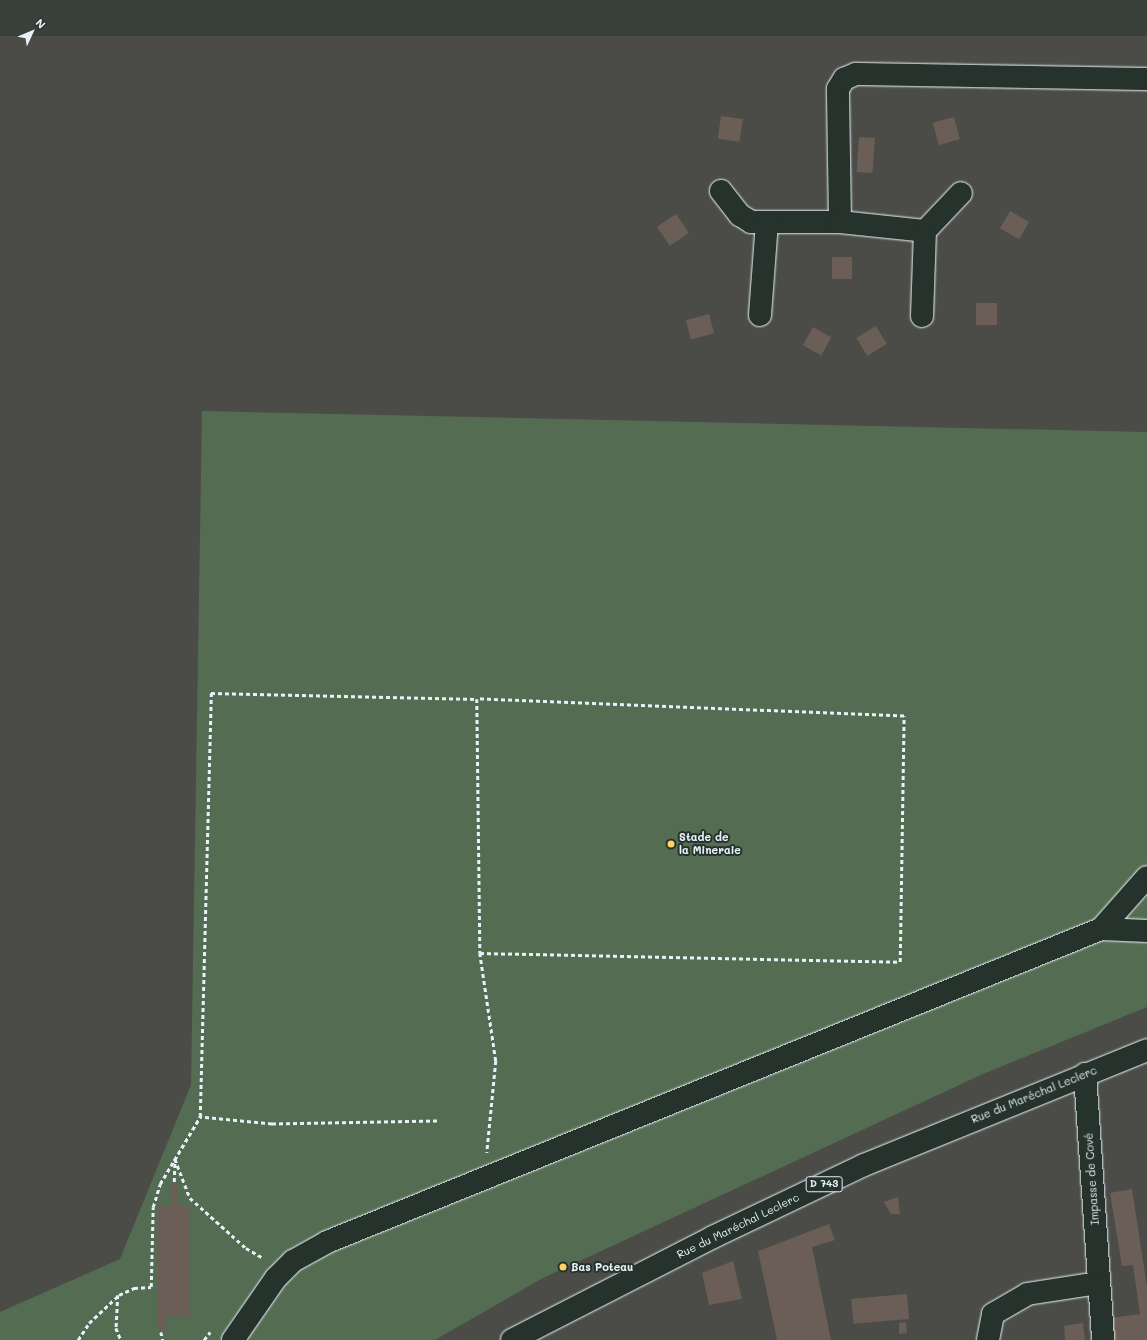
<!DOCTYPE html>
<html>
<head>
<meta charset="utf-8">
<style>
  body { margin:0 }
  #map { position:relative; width:1147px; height:1340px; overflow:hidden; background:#3a403a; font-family:Mali,sans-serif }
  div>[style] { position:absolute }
  .built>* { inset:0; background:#4b4c47; transform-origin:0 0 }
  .green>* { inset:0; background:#546c52 }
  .building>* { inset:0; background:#6a5e57; transform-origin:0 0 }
  .path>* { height:2.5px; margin-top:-1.25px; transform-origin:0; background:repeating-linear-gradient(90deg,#e8f1f8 0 4px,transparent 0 7px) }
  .roads { filter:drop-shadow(0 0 1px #e8f1f8) drop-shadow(0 0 1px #e8f1f8) }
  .minor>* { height:22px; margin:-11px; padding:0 11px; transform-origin:11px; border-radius:11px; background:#26332d }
  .major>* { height:22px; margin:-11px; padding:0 11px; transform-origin:11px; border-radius:11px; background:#26332d }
  .dots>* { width:11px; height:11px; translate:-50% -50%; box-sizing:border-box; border:2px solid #26332d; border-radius:50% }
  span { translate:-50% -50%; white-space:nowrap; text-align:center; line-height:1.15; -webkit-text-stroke:4px #26332d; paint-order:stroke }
  .shield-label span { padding:1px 3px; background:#26332d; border:1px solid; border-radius:3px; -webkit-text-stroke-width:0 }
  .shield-label { font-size:10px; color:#e8f1f8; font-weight:700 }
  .poi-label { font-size:11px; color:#e8f1f8; font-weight:700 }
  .left { translate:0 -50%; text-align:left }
  .street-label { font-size:11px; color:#e8f1f8 }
  .north { position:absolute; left:12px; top:12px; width:40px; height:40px; -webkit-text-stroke:3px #26332d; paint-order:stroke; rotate:46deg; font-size:11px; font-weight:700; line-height:16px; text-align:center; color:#e8f1f8 }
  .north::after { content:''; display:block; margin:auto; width:14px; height:18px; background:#e8f1f8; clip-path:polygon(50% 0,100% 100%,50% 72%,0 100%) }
</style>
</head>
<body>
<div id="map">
  <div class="built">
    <i style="left:1147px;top:36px;width:1304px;height:1147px;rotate:90deg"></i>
  </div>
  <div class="green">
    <i style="clip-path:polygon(202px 411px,1147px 432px,1147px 1007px,983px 1074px,543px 1278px,435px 1340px,0 1340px,0 1312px,120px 1259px,191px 1085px)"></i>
  </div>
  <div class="building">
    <i style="left:721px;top:116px;width:22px;height:23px;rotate:8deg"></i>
    <i style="left:954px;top:117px;width:23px;height:22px;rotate:75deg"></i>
    <i style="left:859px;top:137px;width:16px;height:35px;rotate:4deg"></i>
    <i style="left:1010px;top:211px;width:22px;height:20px;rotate:30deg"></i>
    <i style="left:676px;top:214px;width:23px;height:23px;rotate:56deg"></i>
    <i style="left:832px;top:257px;width:20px;height:22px"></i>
    <i style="left:976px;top:303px;width:21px;height:22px"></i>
    <i style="left:709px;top:314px;width:20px;height:24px;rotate:75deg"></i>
    <i style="left:876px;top:326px;width:21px;height:23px;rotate:59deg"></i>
    <i style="left:813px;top:327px;width:21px;height:21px;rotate:29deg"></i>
    <i style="clip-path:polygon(171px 1182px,178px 1182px,177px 1206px,190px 1206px,189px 1317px,165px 1316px,165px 1331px,158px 1331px,158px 1205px,171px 1206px)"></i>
    <i style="clip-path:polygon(1132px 1189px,1147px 1287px,1147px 1340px,1114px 1340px,1111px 1318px,1140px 1314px,1133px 1265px,1122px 1266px,1110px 1193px)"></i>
    <i style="clip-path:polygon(898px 1197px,900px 1214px,891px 1214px,884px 1202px)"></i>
    <i style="clip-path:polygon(829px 1224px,835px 1240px,812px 1247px,831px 1340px,777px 1340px,758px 1251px)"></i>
    <i style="clip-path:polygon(733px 1261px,742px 1299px,709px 1305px,702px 1273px)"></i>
    <i style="clip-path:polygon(564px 1263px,567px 1268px,561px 1272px,558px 1266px)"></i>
    <i style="left:907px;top:1294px;width:25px;height:56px;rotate:85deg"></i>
    <i style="clip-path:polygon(906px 1322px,907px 1333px,899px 1334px,899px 1323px)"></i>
    <i style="clip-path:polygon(1083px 1323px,1085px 1340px,1065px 1340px,1064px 1326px)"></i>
  </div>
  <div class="path">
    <i style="left:480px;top:953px;width:420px;rotate:1.2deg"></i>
    <i style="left:900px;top:962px;width:246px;rotate:-89.1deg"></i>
    <i style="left:904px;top:716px;width:427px;rotate:-177.7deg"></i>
    <i style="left:477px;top:699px;width:254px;rotate:89.3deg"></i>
    <i style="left:480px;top:953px;width:109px;rotate:81.6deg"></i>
    <i style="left:496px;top:1061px;width:92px;rotate:95.6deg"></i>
    <i style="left:437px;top:1121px;width:165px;rotate:179deg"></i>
    <i style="left:272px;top:1124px;width:72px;rotate:-174.4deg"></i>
    <i style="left:200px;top:1117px;width:424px;rotate:-88.5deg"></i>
    <i style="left:211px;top:693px;width:266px;rotate:1.3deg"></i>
    <i style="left:174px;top:1182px;width:23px;rotate:-88deg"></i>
    <i style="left:175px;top:1159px;width:42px;rotate:69deg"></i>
    <i style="left:190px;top:1198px;width:75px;rotate:41.8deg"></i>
    <i style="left:246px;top:1248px;width:20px;rotate:30deg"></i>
    <i style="left:118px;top:1295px;width:33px;rotate:93deg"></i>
    <i style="left:116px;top:1328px;width:13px;rotate:67deg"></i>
    <i style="left:161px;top:1332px;width:8px;rotate:76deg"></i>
    <i style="left:78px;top:1340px;width:20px;rotate:-57deg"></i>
    <i style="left:89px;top:1323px;width:41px;rotate:-43deg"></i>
    <i style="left:119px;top:1295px;width:17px;rotate:-25deg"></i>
    <i style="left:134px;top:1288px;width:17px;rotate:-3deg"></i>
    <i style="left:151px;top:1287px;width:80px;rotate:-88.6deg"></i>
    <i style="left:153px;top:1207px;width:24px;rotate:-73deg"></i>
    <i style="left:160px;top:1184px;width:78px;rotate:-59.2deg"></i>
    <i style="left:204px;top:1340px;width:10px;rotate:-53deg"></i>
  </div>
  <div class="roads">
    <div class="minor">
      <i style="left:721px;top:191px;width:31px;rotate:52deg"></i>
      <i style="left:740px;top:215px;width:13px;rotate:32deg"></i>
      <i style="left:751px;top:222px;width:89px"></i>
      <i style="left:840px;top:222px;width:133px;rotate:-90.9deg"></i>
      <i style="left:838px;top:89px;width:12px;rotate:-59deg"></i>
      <i style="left:844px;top:79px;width:13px;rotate:-23deg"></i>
      <i style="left:856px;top:74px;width:291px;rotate:1deg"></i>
      <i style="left:840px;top:222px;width:85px;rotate:6deg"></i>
      <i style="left:925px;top:231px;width:52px;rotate:-46.5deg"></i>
      <i style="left:760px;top:315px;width:93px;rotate:-85.7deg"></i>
      <i style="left:922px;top:316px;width:85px;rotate:-88deg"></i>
      <i style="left:1101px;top:929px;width:69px;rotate:-48.5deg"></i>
      <i style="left:1085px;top:1074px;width:267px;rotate:86.1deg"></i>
      <i style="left:233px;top:1340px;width:75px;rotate:-55.3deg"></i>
      <i style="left:276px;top:1278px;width:24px;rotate:-45deg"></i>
      <i style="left:293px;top:1261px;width:39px;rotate:-29deg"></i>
      <i style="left:327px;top:1242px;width:835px;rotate:-22.02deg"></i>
      <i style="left:1101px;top:929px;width:46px;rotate:2.5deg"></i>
      <i style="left:988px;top:1340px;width:26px;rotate:-79deg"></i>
      <i style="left:993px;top:1314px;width:39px;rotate:-30deg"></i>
      <i style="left:1027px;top:1294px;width:73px;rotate:-8.7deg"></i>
    </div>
    <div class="major">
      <i style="left:512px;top:1340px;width:226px;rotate:-27.1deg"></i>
      <i style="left:713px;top:1237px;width:167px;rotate:-25.5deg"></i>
      <i style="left:864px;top:1165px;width:305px;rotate:-22.1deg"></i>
    </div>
  </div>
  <div class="dots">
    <i style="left:671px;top:844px;background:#ffd166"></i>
    <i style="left:563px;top:1267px;background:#ffd166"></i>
  </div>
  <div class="shield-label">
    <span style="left:824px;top:1184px">D 743</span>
  </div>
  <div class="poi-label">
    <span class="left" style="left:679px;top:844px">Stade de<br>la Mineraie</span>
    <span class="left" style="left:571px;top:1267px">Bas Poteau</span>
  </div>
  <div class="street-label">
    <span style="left:1034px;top:1095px;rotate:-22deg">Rue du Maréchal Leclerc</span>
    <span style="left:1092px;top:1179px;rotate:-94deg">Impasse de Cové</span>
    <span style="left:738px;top:1226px;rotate:-26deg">Rue du Maréchal Leclerc</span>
  </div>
  <div class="north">N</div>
</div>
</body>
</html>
